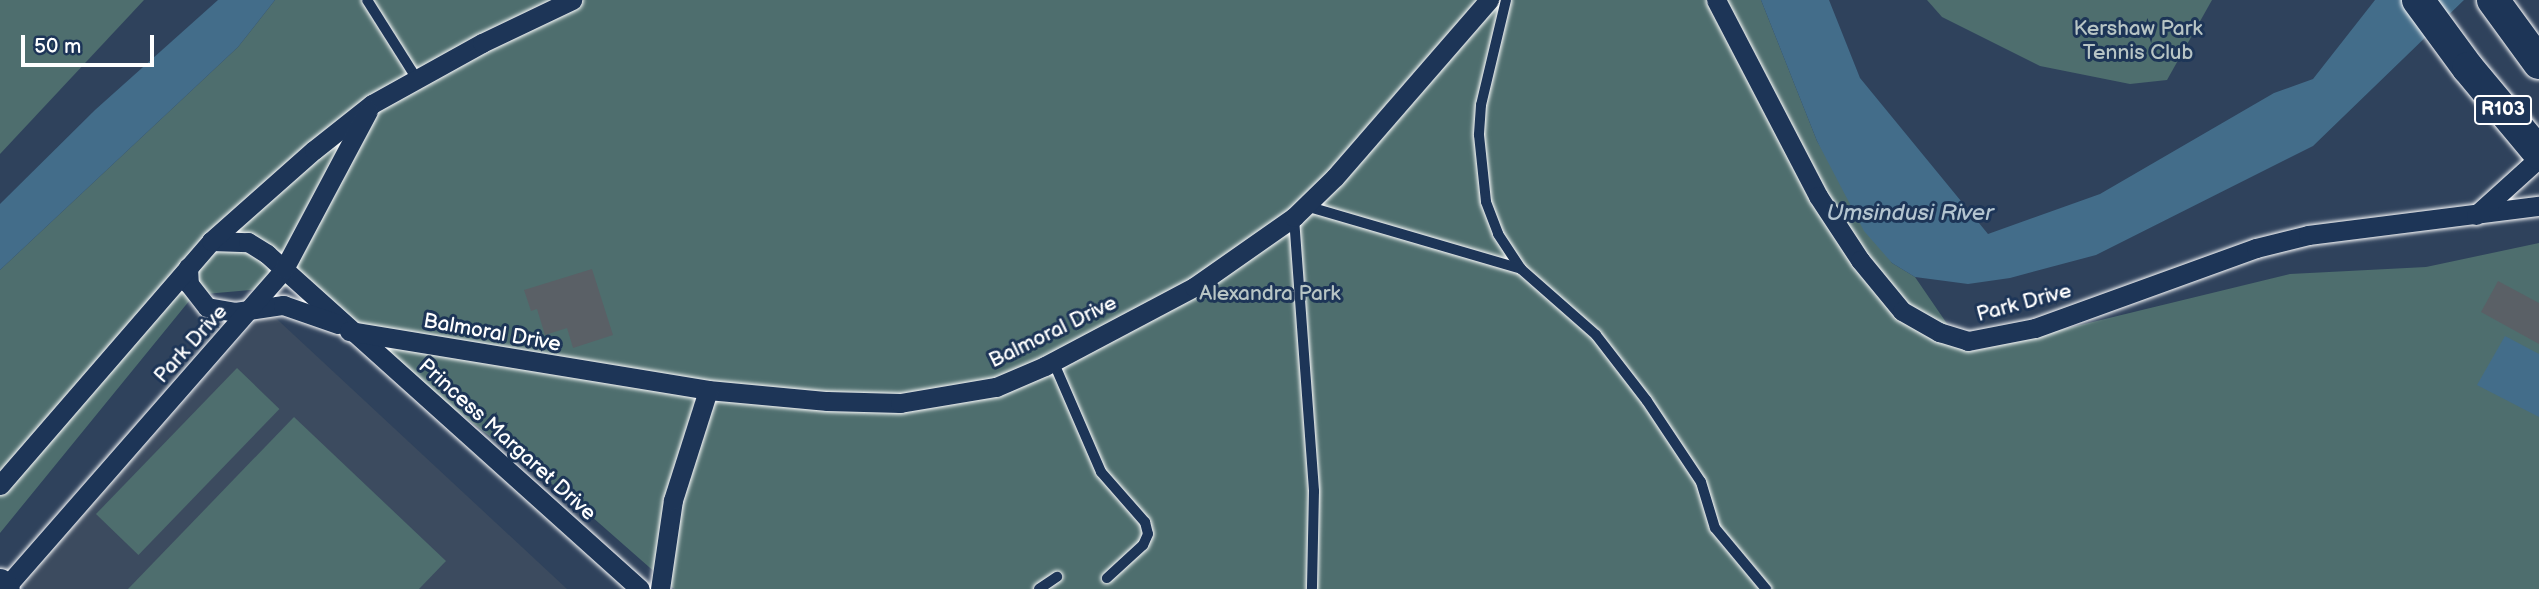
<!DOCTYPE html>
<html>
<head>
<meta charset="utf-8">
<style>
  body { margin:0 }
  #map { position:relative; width:2539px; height:589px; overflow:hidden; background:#2f425c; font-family:"Balsamiq Sans",sans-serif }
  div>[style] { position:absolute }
  .built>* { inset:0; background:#3c4b5f }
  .green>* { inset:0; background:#4e6e6e; transform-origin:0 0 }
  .water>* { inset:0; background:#436d8a }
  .building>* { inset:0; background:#5a6066 }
  .roads { filter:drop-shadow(0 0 2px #fff) drop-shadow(0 0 2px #fff) }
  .lane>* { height:10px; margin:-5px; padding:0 5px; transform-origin:5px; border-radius:5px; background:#1d3557 }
  .street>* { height:19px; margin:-9.5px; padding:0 9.5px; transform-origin:9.5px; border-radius:9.5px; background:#1d3557 }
  .secondary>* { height:28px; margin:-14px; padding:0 14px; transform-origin:14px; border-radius:14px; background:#1d3557 }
  .primary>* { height:32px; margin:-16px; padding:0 16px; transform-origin:16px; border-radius:16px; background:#1d3557 }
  span { translate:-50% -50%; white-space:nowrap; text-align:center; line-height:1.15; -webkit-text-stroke:6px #1d3557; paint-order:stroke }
  .shield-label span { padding:2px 5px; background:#1d3557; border:2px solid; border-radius:5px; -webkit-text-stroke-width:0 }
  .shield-label { font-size:19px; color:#fff; font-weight:700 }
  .park-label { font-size:21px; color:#b8c5c5 }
  .street-label { font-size:21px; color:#fff }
  .water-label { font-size:23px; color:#b4c5d0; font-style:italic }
  .scale { position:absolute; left:21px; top:35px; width:133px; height:32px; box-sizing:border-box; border:4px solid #fff; border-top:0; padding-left:9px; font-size:21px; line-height:24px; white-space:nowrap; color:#fff; -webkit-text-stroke:5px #1d3557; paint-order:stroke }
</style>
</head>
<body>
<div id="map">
  <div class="built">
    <i style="clip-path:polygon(266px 309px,567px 589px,26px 589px,22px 584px)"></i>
  </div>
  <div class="green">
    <i style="clip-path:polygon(0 0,144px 0,0 154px)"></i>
    <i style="clip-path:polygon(275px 0,1761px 0,1817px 141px,1892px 263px,1915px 277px,1963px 347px,1973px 351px,2290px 274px,2426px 267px,2539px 243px,2539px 589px,674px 589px,574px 501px,294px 286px,194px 295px,0 533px,0 270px,238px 47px)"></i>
    <i style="clip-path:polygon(1927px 0,2212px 0,2167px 80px,2130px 84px,2040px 66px,1942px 17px)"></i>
    <i style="left:237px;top:368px;width:59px;height:203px;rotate:44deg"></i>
    <i style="clip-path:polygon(294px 417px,446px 561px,419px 589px,128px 589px)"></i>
  </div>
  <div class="water">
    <i style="clip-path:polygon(218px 0,275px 0,238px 47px,0 270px,0 204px,95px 110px)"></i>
    <i style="clip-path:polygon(1761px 0,1829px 0,1860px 78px,1988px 234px,2100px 194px,2274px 93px,2313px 79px,2375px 0,2464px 0,2313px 146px,2096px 255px,2010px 278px,1968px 284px,1915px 277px,1892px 263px,1864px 231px,1817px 141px)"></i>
    <i style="clip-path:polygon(2505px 336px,2539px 354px,2539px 417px,2477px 385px)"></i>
  </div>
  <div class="building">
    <i style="clip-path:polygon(592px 269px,613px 335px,573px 348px,567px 328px,545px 335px,537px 309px,531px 311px,524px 290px)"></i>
    <i style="clip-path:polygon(2498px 281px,2539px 303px,2539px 344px,2481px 312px)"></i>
  </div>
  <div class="roads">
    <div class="lane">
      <i style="left:367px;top:0;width:93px;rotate:57.7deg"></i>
      <i style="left:1506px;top:0;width:108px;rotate:103.4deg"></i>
      <i style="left:1481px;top:105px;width:30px;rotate:94deg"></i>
      <i style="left:1479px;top:135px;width:67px;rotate:84deg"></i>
      <i style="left:1486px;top:202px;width:34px;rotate:69deg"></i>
      <i style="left:1498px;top:234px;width:42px;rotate:56.7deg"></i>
      <i style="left:1521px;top:269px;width:100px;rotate:41.3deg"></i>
      <i style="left:1596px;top:335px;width:83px;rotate:52.3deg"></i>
      <i style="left:1647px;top:401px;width:97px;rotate:56.3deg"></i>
      <i style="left:1701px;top:482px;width:48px;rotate:73.1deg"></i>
      <i style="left:1715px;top:528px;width:80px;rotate:50.1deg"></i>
      <i style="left:1306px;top:206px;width:224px;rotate:16.3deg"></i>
      <i style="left:1294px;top:218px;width:274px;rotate:85.8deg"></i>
      <i style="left:1314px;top:491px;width:98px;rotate:91.2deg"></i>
      <i style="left:1053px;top:361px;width:121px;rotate:66.6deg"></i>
      <i style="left:1101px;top:472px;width:67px;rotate:48.7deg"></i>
      <i style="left:1145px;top:522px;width:12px;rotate:76deg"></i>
      <i style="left:1148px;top:534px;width:12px;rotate:114deg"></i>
      <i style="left:1143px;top:545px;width:49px;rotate:137.5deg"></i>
      <i style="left:1039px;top:589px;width:22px;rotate:-34deg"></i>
    </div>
    <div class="street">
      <i style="left:1716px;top:0;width:221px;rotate:62.5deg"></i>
      <i style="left:1818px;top:196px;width:77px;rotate:56.7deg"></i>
      <i style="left:1860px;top:260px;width:66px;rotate:50.5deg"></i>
      <i style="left:1902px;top:311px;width:43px;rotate:29.6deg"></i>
      <i style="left:1939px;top:332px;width:30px;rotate:17deg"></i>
      <i style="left:1968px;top:341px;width:68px;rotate:-11deg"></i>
      <i style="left:2035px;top:328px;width:235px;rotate:-19.9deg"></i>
      <i style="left:2256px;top:248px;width:54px;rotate:-14deg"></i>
      <i style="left:2308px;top:235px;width:233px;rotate:-7.2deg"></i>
      <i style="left:2476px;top:215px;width:85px;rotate:-42.1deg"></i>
      <i style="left:211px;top:241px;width:37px;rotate:2deg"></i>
      <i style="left:248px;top:242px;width:22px;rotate:32deg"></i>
      <i style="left:267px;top:254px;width:501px;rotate:41.93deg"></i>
      <i style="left:188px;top:267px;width:17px;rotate:87deg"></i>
      <i style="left:189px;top:284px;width:29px;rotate:52deg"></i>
      <i style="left:207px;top:307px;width:28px;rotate:10deg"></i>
      <i style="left:235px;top:312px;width:49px;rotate:-8.3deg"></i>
      <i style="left:283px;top:305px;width:58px;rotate:19.1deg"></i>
      <i style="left:349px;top:331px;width:364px;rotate:9.3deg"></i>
      <i style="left:708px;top:390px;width:120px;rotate:5.3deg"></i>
      <i style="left:827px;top:401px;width:73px;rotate:1.6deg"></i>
      <i style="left:900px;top:403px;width:97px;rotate:-9.5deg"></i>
      <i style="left:996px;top:387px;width:53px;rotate:-23.2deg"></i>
      <i style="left:1045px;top:366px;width:169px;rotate:-27.9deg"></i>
      <i style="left:1194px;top:287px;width:122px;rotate:-35deg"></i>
      <i style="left:1294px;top:217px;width:57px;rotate:-44.3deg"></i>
      <i style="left:1335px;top:177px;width:235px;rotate:-49deg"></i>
      <i style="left:0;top:485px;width:323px;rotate:-49.1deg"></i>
      <i style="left:211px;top:241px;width:137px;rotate:-41.5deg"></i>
      <i style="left:314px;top:150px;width:74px;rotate:-38.4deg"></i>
      <i style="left:372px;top:104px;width:126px;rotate:-29deg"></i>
      <i style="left:482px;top:43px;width:100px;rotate:-25.5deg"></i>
      <i style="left:5px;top:588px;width:424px;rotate:-48.8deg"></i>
      <i style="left:284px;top:269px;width:179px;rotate:-62deg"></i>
      <i style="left:660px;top:589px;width:90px;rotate:-81.7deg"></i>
      <i style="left:673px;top:500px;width:115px;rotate:-72.3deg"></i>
    </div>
    <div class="secondary">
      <i style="left:0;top:583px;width:8px;rotate:45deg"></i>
    </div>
    <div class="primary">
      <i style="left:2418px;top:0;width:84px;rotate:53.7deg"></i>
      <i style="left:2468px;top:68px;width:111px;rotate:50.1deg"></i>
      <i style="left:2493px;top:0;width:78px;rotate:53.9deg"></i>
    </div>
  </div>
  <div class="shield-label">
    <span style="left:2503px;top:110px">R103</span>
  </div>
  <div class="park-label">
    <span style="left:2138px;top:41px">Kershaw Park<br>Tennis Club</span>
    <span style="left:1270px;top:294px">Alexandra Park</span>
  </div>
  <div class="street-label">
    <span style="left:2024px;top:303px;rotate:-15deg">Park Drive</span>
    <span style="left:1053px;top:332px;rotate:-26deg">Balmoral Drive</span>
    <span style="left:492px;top:333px;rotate:10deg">Balmoral Drive</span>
    <span style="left:191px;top:344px;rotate:-48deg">Park Drive</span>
    <span style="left:507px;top:440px;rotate:42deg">Princess Margaret Drive</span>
  </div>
  <div class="water-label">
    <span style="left:1910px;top:213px">Umsindusi River</span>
  </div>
  <div class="scale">50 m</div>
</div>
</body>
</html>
